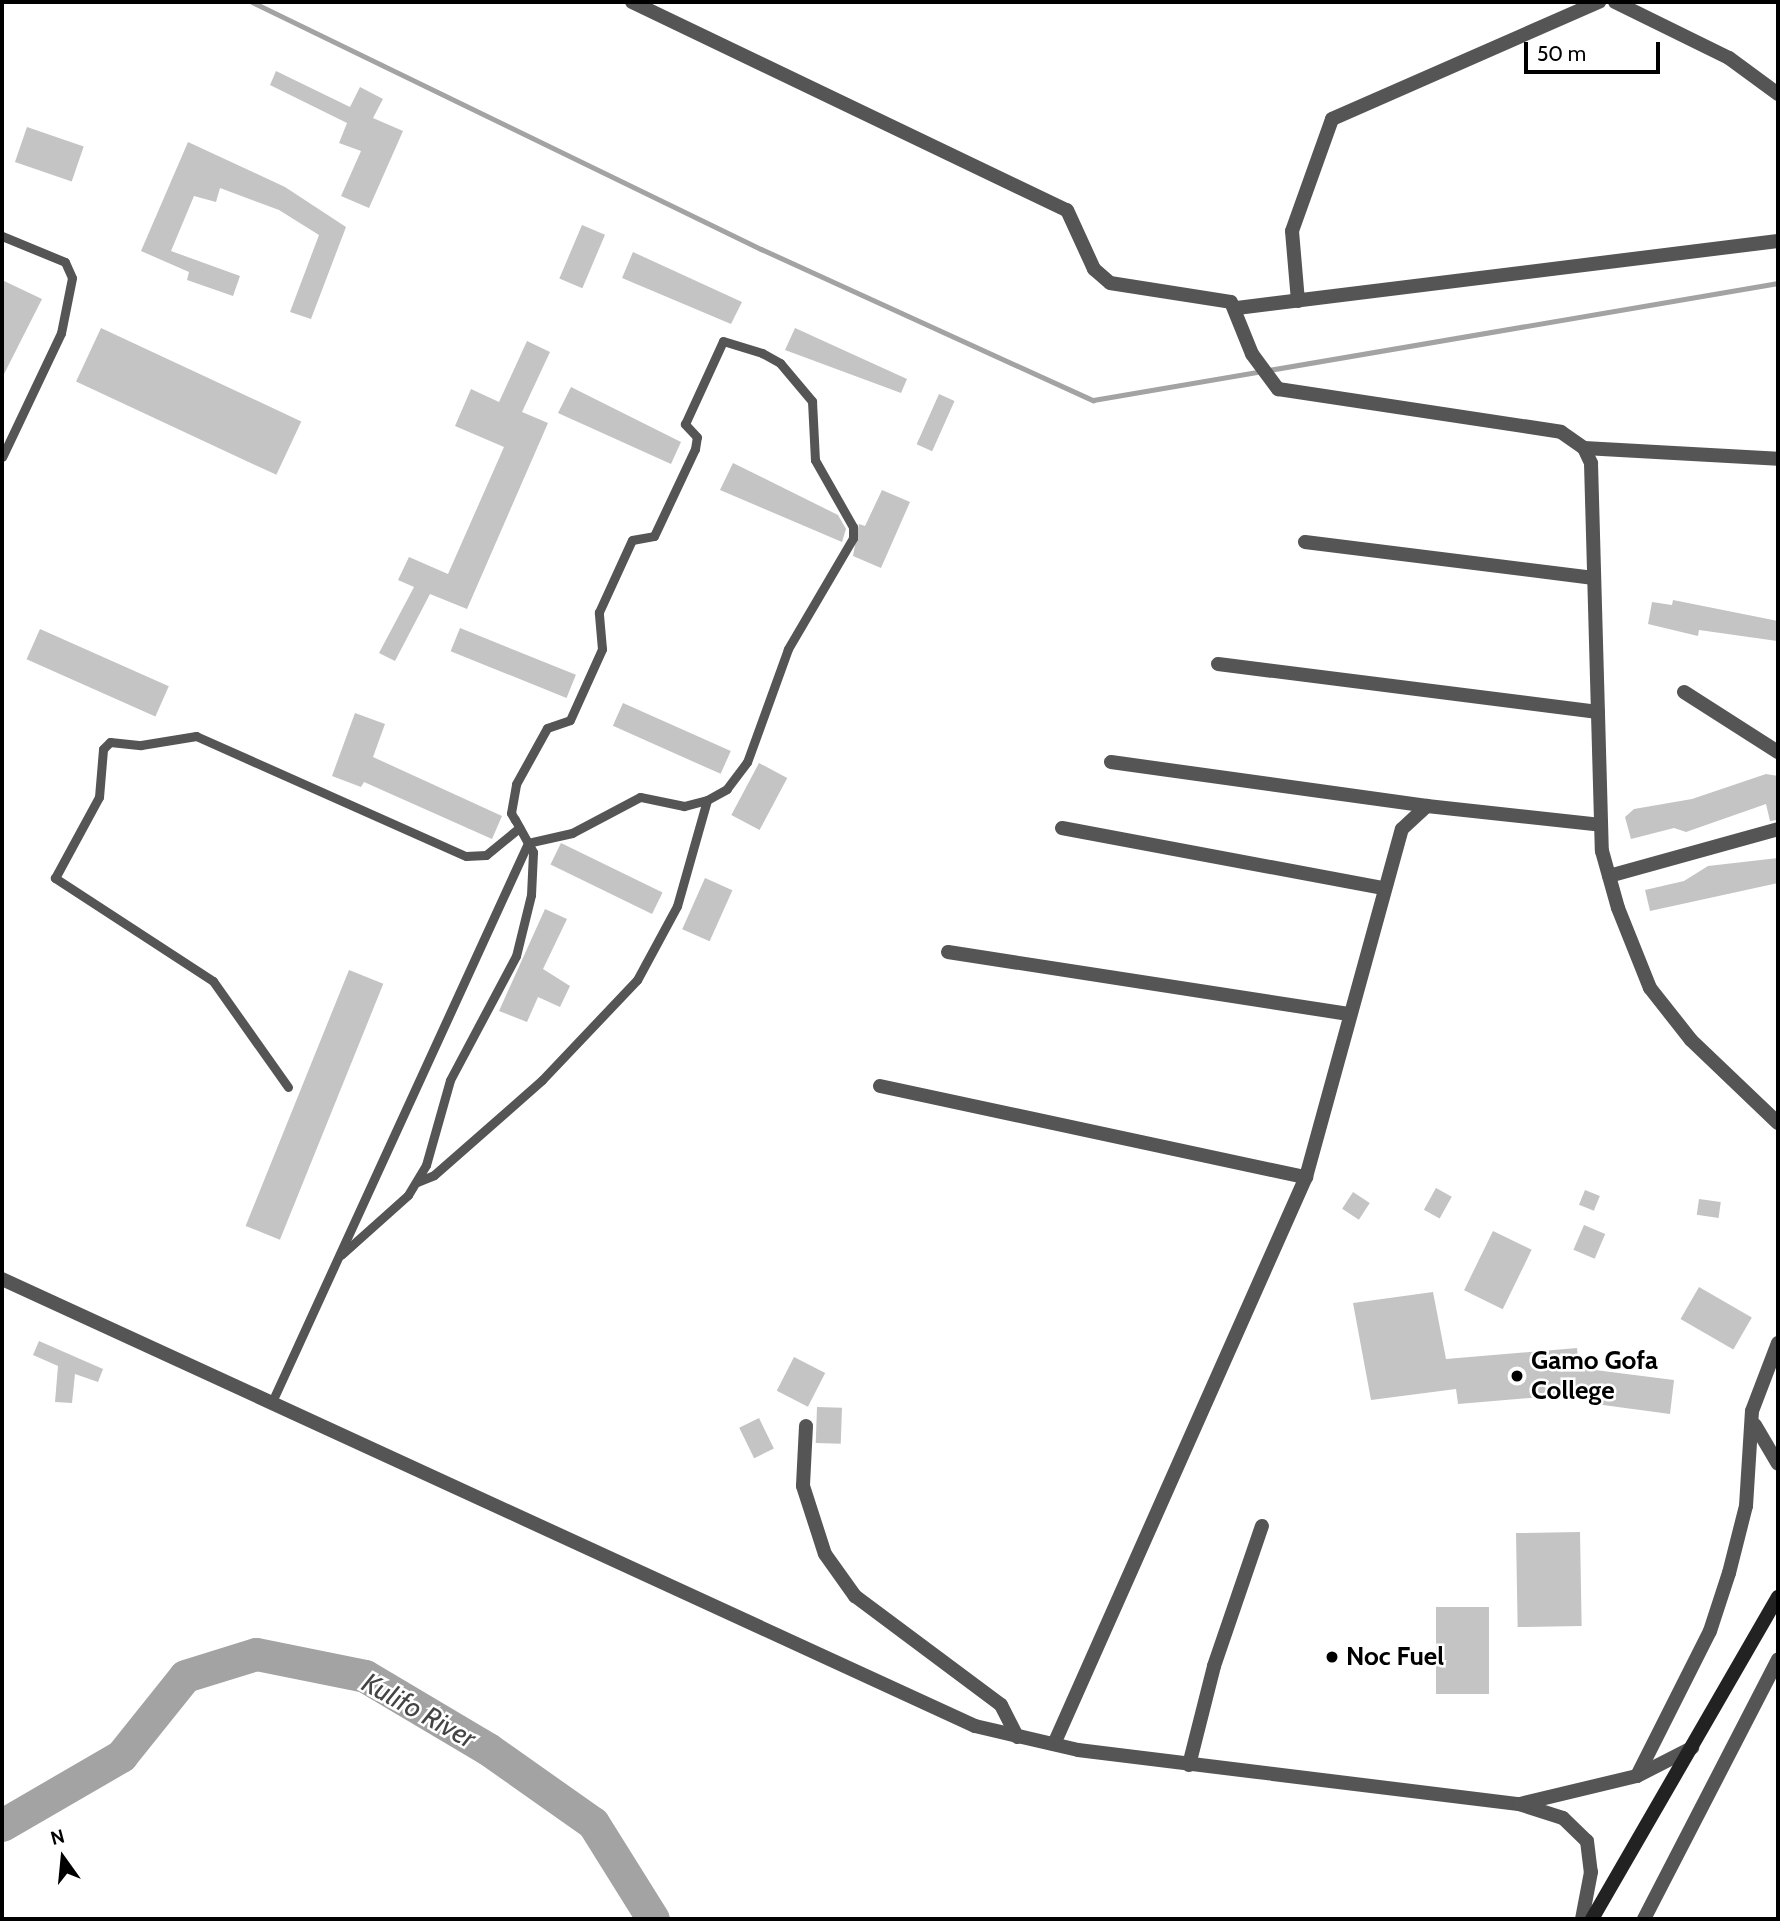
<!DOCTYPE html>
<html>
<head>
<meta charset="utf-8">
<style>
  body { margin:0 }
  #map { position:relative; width:1780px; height:1921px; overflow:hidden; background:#fff; font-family:Cabin,sans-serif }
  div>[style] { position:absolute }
  .stream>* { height:5px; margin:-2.5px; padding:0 2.5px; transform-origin:2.5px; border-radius:2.5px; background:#a3a3a3 }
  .river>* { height:33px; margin:-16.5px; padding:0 16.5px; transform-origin:16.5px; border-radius:16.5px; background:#a3a3a3 }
  .building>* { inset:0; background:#c4c4c4; transform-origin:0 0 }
  .service>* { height:9px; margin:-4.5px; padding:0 4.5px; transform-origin:4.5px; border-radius:4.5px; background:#555 }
  .minor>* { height:14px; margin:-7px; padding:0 7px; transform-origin:7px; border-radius:7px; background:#555 }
  .tertiary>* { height:14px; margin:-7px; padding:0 7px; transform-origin:7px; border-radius:7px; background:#555 }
  .secondary>* { height:14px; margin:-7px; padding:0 7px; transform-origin:7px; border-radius:7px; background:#222 }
  .dots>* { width:19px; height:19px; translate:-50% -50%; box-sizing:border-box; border:4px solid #fff; border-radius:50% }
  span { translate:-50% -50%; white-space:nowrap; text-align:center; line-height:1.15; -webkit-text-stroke:5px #fff; paint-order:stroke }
  .poi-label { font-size:26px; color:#000; font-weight:700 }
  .left { translate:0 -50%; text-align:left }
  .water-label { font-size:28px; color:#444; font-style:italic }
  .frame { position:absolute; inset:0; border:4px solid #000; pointer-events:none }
  .north { position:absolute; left:28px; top:1823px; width:70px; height:70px; -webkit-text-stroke:5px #fff; paint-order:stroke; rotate:345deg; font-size:19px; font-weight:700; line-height:28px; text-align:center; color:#000 }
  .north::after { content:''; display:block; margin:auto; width:24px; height:32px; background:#000; clip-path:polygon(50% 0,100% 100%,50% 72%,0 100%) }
  .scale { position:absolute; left:1524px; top:42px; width:136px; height:32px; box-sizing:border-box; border:4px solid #000; border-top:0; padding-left:9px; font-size:21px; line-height:24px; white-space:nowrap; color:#000; -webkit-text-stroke:5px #fff; paint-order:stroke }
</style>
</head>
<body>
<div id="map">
  <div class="stream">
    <i style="left:252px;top:2px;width:566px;rotate:25.89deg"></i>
    <i style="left:761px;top:249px;width:365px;rotate:24.5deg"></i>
    <i style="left:1093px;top:400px;width:695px;rotate:-9.69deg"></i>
  </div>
  <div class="river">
    <i style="left:2px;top:1825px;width:138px;rotate:-30.1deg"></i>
    <i style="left:121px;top:1756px;width:102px;rotate:-51.3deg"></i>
    <i style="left:185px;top:1676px;width:74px;rotate:-17.2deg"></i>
    <i style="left:256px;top:1654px;width:111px;rotate:11.4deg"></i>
    <i style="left:365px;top:1676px;width:143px;rotate:30.7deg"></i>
    <i style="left:488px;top:1749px;width:128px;rotate:35.2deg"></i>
    <i style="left:593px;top:1823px;width:113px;rotate:58deg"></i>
  </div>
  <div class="building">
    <i style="clip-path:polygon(276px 71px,350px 107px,360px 87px,383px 99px,373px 118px,403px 131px,369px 208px,341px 196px,361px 151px,339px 143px,347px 123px,270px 85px)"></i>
    <i style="left:27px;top:127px;width:60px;height:37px;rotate:19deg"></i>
    <i style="clip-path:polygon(188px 142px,285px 187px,346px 227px,311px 319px,290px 312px,319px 235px,279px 210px,220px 188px,216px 202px,194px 196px,171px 251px,240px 276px,233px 296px,187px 280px,189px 272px,141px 251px)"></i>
    <i style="left:582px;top:225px;width:25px;height:58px;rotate:23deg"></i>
    <i style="clip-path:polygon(633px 252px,742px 302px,731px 324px,622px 278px)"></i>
    <i style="clip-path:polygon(2px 280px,42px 299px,2px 378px)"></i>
    <i style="left:101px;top:328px;width:221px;height:59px;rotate:25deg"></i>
    <i style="clip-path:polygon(795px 328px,907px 379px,901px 393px,785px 350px)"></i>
    <i style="clip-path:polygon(527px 341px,550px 352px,522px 412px,548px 423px,467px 609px,430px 594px,395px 661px,379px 653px,414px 587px,398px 580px,409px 557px,448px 574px,504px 447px,455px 426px,471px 389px,499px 402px)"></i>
    <i style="clip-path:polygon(571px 387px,681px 442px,671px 464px,558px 413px)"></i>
    <i style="left:939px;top:394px;width:17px;height:55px;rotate:24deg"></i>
    <i style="clip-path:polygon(733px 463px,838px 515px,846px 529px,842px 542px,720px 490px)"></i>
    <i style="clip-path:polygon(882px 490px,910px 502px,881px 568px,853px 556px,859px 524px,865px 526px)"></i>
    <i style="clip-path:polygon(1673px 600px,1778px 621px,1777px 641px,1699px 630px,1698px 636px,1648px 624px,1652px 602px,1672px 605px)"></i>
    <i style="left:460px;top:628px;width:125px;height:25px;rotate:22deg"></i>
    <i style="left:40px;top:629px;width:141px;height:33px;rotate:24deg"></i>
    <i style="left:623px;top:703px;width:118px;height:25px;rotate:24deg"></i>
    <i style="clip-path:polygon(355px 713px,385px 724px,373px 757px,502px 816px,492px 839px,364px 782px,361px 787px,332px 776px)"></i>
    <i style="left:759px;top:763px;width:32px;height:59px;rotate:28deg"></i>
    <i style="clip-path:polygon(1766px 774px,1778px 776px,1778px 820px,1770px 821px,1766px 804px,1686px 832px,1674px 828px,1631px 839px,1625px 817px,1634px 809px,1692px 799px)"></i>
    <i style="left:561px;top:843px;width:113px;height:24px;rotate:26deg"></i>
    <i style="clip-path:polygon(1778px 858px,1778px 883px,1650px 911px,1645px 890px,1684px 881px,1708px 866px)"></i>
    <i style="left:705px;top:878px;width:30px;height:56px;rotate:24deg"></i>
    <i style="clip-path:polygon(545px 909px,567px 919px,543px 969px,570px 986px,560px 1007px,538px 997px,527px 1022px,499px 1011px)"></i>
    <i style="left:349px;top:970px;width:37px;height:276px;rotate:22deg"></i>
    <i style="left:1436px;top:1188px;width:18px;height:25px;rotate:29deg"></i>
    <i style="left:1585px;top:1190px;width:16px;height:16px;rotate:22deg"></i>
    <i style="left:1353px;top:1192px;width:20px;height:20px;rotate:33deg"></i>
    <i style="left:1699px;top:1199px;width:22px;height:16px;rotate:8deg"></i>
    <i style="left:1584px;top:1225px;width:23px;height:27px;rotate:23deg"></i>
    <i style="left:1493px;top:1231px;width:43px;height:66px;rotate:26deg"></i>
    <i style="left:1699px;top:1287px;width:61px;height:37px;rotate:30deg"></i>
    <i style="clip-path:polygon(1433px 1292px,1446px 1359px,1577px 1348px,1579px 1368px,1674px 1380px,1670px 1414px,1588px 1403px,1589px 1393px,1458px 1404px,1456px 1389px,1371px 1400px,1353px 1303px)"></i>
    <i style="clip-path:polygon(39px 1341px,103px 1369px,98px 1382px,75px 1374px,72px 1403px,55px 1402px,58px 1366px,33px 1355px)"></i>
    <i style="left:794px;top:1357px;width:35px;height:38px;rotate:27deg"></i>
    <i style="left:817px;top:1407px;width:25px;height:36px;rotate:2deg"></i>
    <i style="left:759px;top:1418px;width:34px;height:22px;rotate:64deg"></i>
    <i style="left:1580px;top:1532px;width:94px;height:64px;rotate:89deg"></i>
    <i style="left:1436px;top:1607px;width:53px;height:87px"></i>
  </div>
  <div class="service">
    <i style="left:2px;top:236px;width:68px;rotate:22.4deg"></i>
    <i style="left:65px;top:262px;width:17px;rotate:66deg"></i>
    <i style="left:72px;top:278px;width:56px;rotate:101.3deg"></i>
    <i style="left:61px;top:333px;width:137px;rotate:115.4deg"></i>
    <i style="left:288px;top:1087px;width:130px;rotate:-125.3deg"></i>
    <i style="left:213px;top:981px;width:189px;rotate:-146.9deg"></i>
    <i style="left:55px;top:878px;width:92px;rotate:-61.5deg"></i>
    <i style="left:99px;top:797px;width:48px;rotate:-85.2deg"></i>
    <i style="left:103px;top:749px;width:10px;rotate:-45deg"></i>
    <i style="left:110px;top:742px;width:31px;rotate:6deg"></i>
    <i style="left:141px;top:745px;width:56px;rotate:-9.3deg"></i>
    <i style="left:196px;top:736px;width:295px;rotate:24deg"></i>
    <i style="left:466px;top:856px;width:20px;rotate:-3deg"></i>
    <i style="left:486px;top:855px;width:43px;rotate:-39.3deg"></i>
    <i style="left:417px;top:1182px;width:18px;rotate:-22deg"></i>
    <i style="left:434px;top:1175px;width:144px;rotate:-41.3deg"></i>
    <i style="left:542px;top:1080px;width:138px;rotate:-46.5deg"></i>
    <i style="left:637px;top:980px;width:84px;rotate:-61.6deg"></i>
    <i style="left:677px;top:906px;width:110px;rotate:-74.2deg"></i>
    <i style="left:341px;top:1255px;width:90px;rotate:-41.8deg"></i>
    <i style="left:408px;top:1195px;width:35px;rotate:-59deg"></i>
    <i style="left:426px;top:1165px;width:88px;rotate:-74.2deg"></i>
    <i style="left:450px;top:1080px;width:140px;rotate:-62deg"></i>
    <i style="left:516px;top:956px;width:63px;rotate:-76.2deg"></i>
    <i style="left:531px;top:895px;width:43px;rotate:-87.3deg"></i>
    <i style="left:533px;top:852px;width:37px;rotate:-119deg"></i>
    <i style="left:515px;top:820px;width:8px;rotate:-120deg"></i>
    <i style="left:511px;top:813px;width:29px;rotate:-80deg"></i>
    <i style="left:516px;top:784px;width:64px;rotate:-61deg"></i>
    <i style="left:547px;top:728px;width:24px;rotate:-19deg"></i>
    <i style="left:570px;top:720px;width:78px;rotate:-65.7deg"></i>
    <i style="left:602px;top:649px;width:37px;rotate:-95deg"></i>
    <i style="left:599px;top:612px;width:79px;rotate:-65.4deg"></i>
    <i style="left:632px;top:540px;width:22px;rotate:-10deg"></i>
    <i style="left:654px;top:536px;width:96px;rotate:-64.8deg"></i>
    <i style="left:695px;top:449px;width:12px;rotate:-81deg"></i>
    <i style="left:697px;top:437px;width:18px;rotate:-133deg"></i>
    <i style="left:685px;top:424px;width:91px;rotate:-65.4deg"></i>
    <i style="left:723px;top:341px;width:41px;rotate:17.1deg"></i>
    <i style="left:762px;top:353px;width:21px;rotate:29deg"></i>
    <i style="left:780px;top:363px;width:50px;rotate:49.9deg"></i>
    <i style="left:812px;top:401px;width:59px;rotate:87.1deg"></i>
    <i style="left:815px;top:460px;width:77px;rotate:60.4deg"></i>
    <i style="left:853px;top:527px;width:11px;rotate:90deg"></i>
    <i style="left:853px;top:538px;width:129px;rotate:120.4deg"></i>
    <i style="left:788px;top:649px;width:120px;rotate:109.9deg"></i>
    <i style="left:747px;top:762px;width:34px;rotate:127deg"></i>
    <i style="left:727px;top:789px;width:23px;rotate:151deg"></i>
    <i style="left:707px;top:800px;width:24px;rotate:165deg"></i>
    <i style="left:684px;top:806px;width:45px;rotate:-168.4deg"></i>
    <i style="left:640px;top:797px;width:77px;rotate:152.1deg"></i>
    <i style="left:572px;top:833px;width:45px;rotate:167.2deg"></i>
    <i style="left:271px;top:1404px;width:617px;rotate:-65.39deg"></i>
  </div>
  <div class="minor">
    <i style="left:632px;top:2px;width:482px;rotate:25.6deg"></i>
    <i style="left:1067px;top:210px;width:65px;rotate:65.4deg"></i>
    <i style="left:1094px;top:269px;width:21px;rotate:41deg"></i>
    <i style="left:1110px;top:283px;width:122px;rotate:8.9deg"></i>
    <i style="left:1231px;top:302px;width:56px;rotate:68deg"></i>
    <i style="left:1252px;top:354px;width:44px;rotate:53.4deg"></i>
    <i style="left:1278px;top:389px;width:286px;rotate:8.6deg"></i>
    <i style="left:1561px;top:432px;width:28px;rotate:35deg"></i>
    <i style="left:1584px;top:448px;width:17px;rotate:65deg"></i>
    <i style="left:1591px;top:463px;width:388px;rotate:88.4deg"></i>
    <i style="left:1602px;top:851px;width:59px;rotate:74.3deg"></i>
    <i style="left:1618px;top:908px;width:86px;rotate:68.2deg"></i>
    <i style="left:1650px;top:988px;width:66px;rotate:51.7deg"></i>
    <i style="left:1691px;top:1040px;width:120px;rotate:43.7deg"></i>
    <i style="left:1615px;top:2px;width:127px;rotate:26.2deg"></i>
    <i style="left:1729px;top:58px;width:61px;rotate:36.3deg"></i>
    <i style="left:1298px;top:301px;width:70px;rotate:-94.9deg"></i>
    <i style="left:1292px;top:231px;width:119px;rotate:-70.3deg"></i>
    <i style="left:1332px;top:119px;width:292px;rotate:-23.7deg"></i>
    <i style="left:1237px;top:308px;width:545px;rotate:-7.06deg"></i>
    <i style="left:1584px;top:448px;width:194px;rotate:3.2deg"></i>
    <i style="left:1305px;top:542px;width:291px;rotate:7.1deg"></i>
    <i style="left:1218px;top:664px;width:383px;rotate:7.2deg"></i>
    <i style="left:1684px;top:692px;width:112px;rotate:32.6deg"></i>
    <i style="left:1111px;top:762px;width:319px;rotate:7.9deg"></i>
    <i style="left:1062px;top:828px;width:327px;rotate:10.6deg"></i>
    <i style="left:1609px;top:876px;width:175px;rotate:-15.5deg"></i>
    <i style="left:948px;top:952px;width:407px;rotate:8.8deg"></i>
    <i style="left:880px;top:1086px;width:436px;rotate:12.1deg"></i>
    <i style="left:1755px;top:1425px;width:45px;rotate:59.5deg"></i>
    <i style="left:806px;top:1426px;width:60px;rotate:92.9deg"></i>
    <i style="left:803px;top:1486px;width:71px;rotate:72.1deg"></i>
    <i style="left:825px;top:1554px;width:52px;rotate:54.5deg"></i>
    <i style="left:855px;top:1596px;width:182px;rotate:36.7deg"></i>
    <i style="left:1001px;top:1705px;width:36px;rotate:63deg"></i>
    <i style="left:1054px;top:1744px;width:620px;rotate:-66.04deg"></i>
    <i style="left:1306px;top:1177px;width:361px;rotate:-74.6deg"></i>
    <i style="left:1402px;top:829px;width:34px;rotate:-43deg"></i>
    <i style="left:1427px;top:806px;width:175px;rotate:6.2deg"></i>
    <i style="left:1189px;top:1765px;width:102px;rotate:-75.8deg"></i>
    <i style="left:1214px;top:1666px;width:148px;rotate:-71.1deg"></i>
    <i style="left:1637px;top:1776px;width:162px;rotate:-63.3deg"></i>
    <i style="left:1710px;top:1631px;width:61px;rotate:-71.9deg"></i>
    <i style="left:1729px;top:1573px;width:69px;rotate:-75.8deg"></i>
    <i style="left:1746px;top:1506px;width:95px;rotate:-86.4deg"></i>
    <i style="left:1752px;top:1411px;width:73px;rotate:-69.1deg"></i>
    <i style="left:1644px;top:1919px;width:292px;rotate:-62.7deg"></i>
  </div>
  <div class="tertiary">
    <i style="left:2px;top:1279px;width:1071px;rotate:24.67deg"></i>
    <i style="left:975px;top:1726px;width:106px;rotate:13.1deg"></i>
    <i style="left:1078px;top:1750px;width:444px;rotate:7deg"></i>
    <i style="left:1519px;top:1804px;width:46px;rotate:17.7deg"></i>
    <i style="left:1563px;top:1818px;width:33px;rotate:44deg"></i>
    <i style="left:1587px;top:1841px;width:31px;rotate:83deg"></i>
    <i style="left:1591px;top:1872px;width:48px;rotate:100.8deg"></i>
    <i style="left:1520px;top:1804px;width:120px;rotate:-13.5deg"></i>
    <i style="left:1637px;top:1776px;width:62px;rotate:-27deg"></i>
  </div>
  <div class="secondary">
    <i style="left:1592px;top:1919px;width:372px;rotate:-60deg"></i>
  </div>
  <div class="dots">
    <i style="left:1517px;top:1376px;background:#000"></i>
    <i style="left:1332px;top:1657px;background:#000"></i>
  </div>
  <div class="poi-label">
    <span class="left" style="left:1531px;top:1376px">Gamo Gofa<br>College</span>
    <span class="left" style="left:1346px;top:1657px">Noc Fuel</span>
  </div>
  <div class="water-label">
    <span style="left:419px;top:1710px;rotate:29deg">Kulifo River</span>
  </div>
  <div class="frame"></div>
  <div class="north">N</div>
  <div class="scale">50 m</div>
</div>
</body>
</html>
